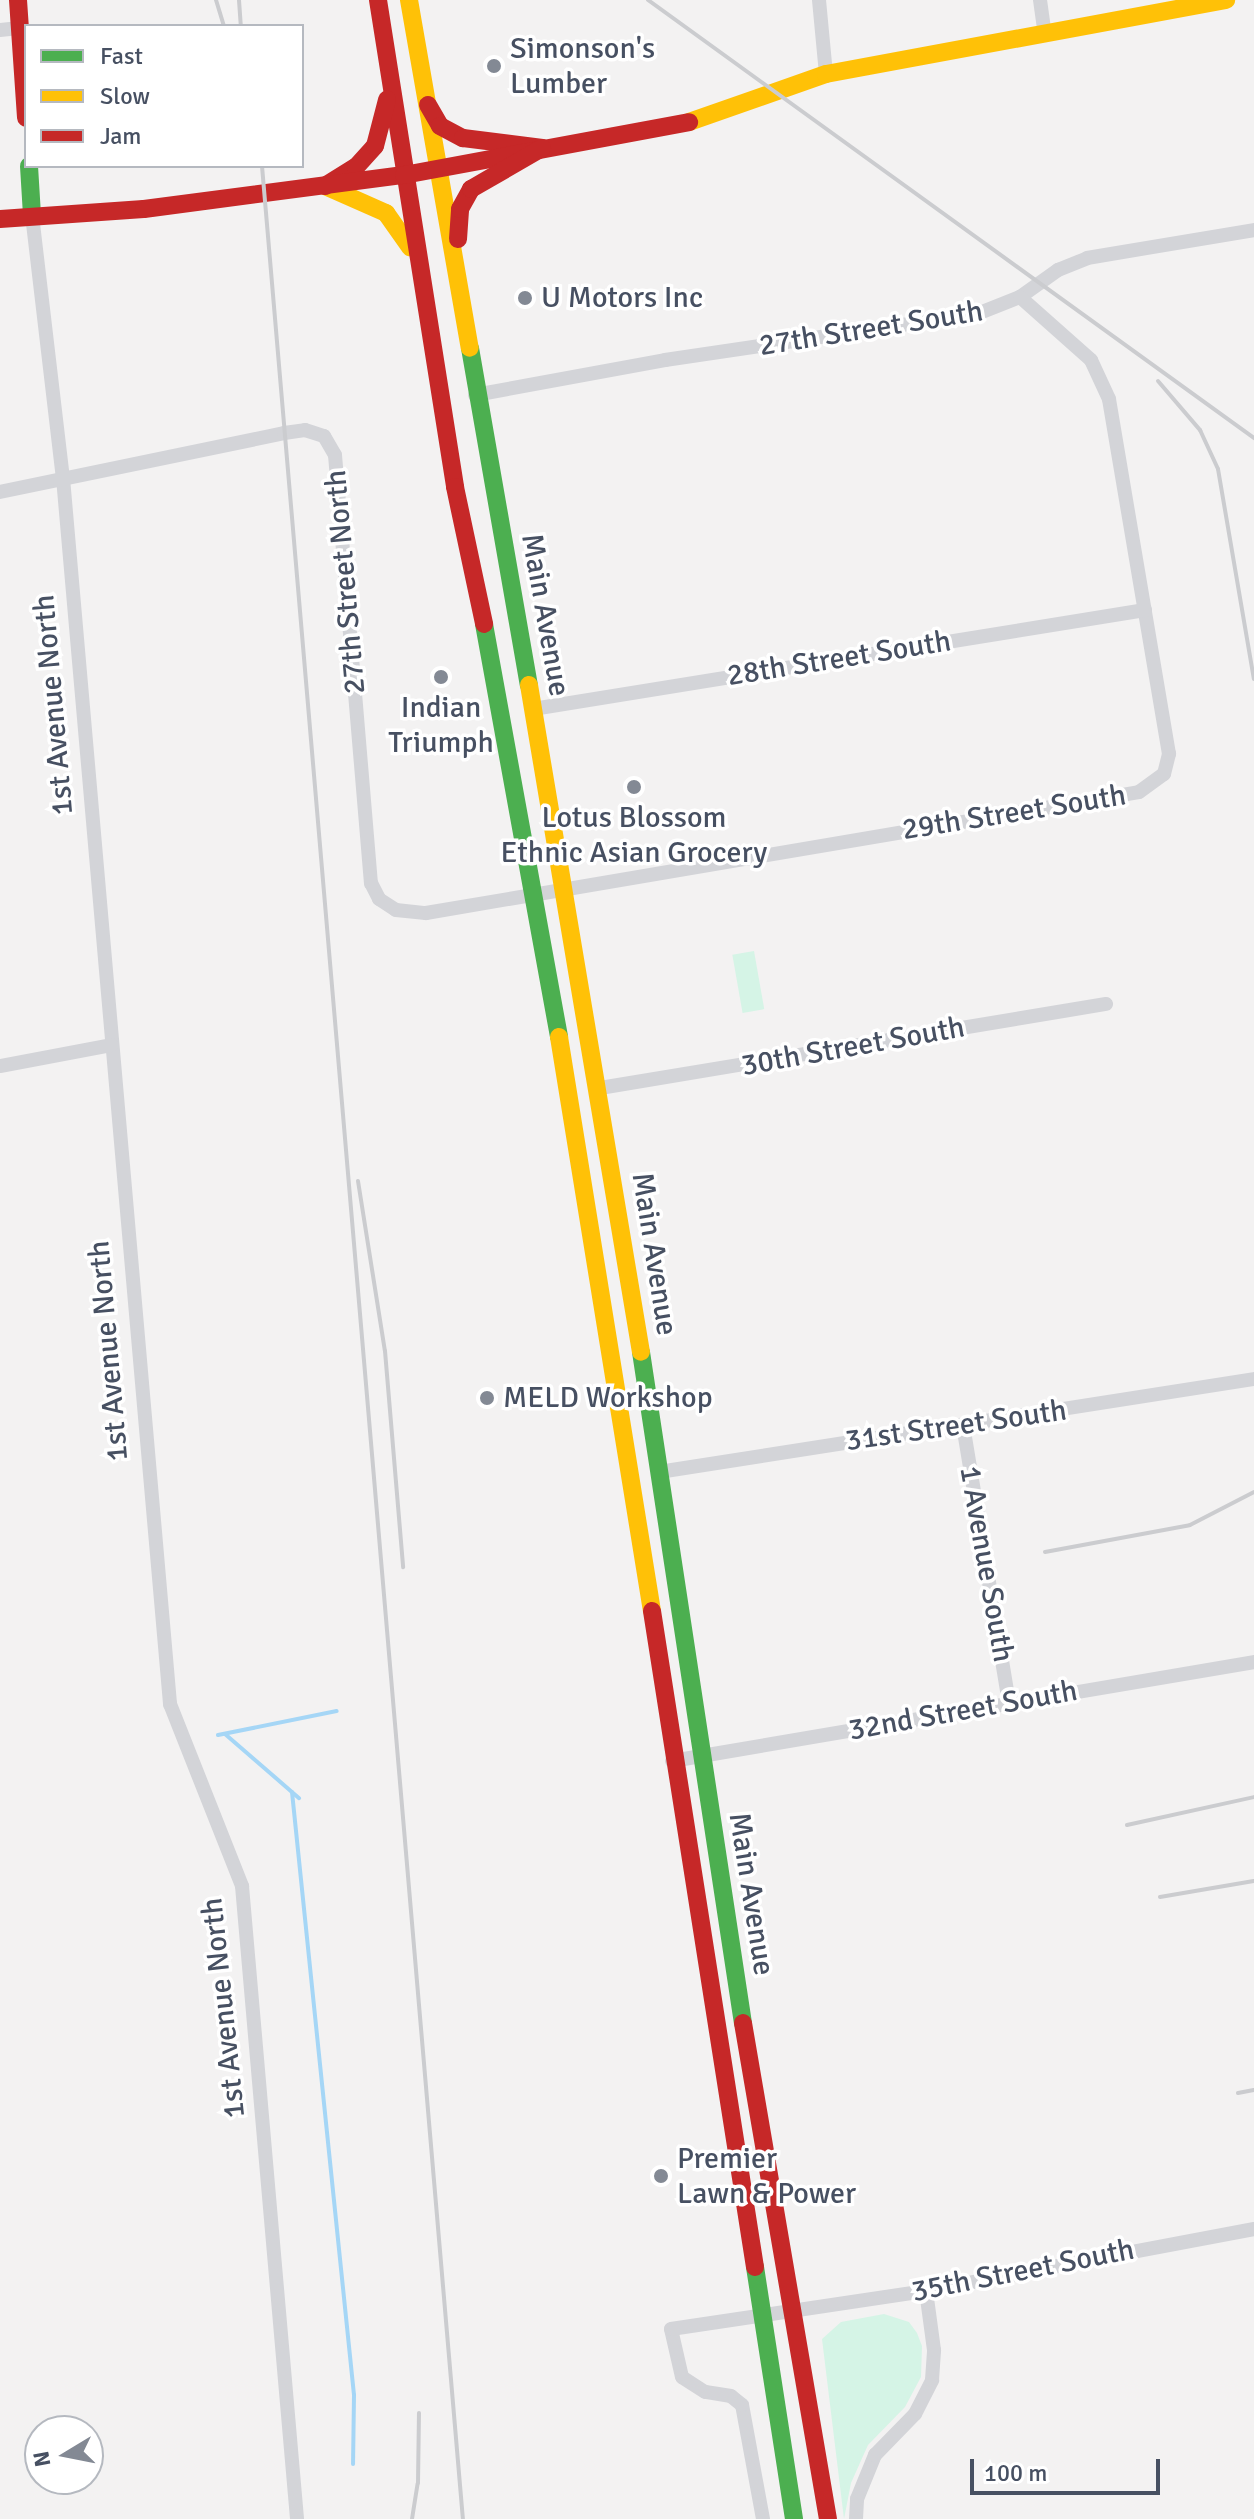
<!DOCTYPE html>
<html>
<head>
<meta charset="utf-8">
<style>
  body { margin:0 }
  #map { position:relative; width:1254px; height:2519px; overflow:hidden; background:#f3f2f2; font-family:Signika,sans-serif }
  div>[style] { position:absolute }
  .green>* { inset:0; background:#d5f4e6; transform-origin:0 0 }
  .stream>* { height:4px; margin:-2px; padding:0 2px; transform-origin:2px; border-radius:2px; background:#a5d6f6 }
  .street>* { height:14px; margin:-7px; padding:0 7px; transform-origin:7px; border-radius:7px; background:#d3d4d8 }
  .fast>* { height:18px; margin:-9px; padding:0 9px; transform-origin:9px; border-radius:9px; background:#4caf50 }
  .slow>* { height:18px; margin:-9px; padding:0 9px; transform-origin:9px; border-radius:9px; background:#ffc107 }
  .jam>* { height:18px; margin:-9px; padding:0 9px; transform-origin:9px; border-radius:9px; background:#c62828 }
  .rail>* { height:4px; margin:-2px; padding:0 2px; transform-origin:2px; border-radius:2px; background:#cbcccf }
  .dots>* { width:22px; height:22px; translate:-50% -50%; box-sizing:border-box; border:4px solid #fff; border-radius:50% }
  span { translate:-50% -50%; white-space:nowrap; text-align:center; line-height:1.15; -webkit-text-stroke:7px #fff; paint-order:stroke }
  .poi-label { font-size:30px; color:#475062 }
  .left { translate:0 -50%; text-align:left }
  .street-label { font-size:30px; color:#475062 }
  .legend { position:absolute; left:24px; top:24px; width:280px; height:144px; box-sizing:border-box; background:#fff; border:2px solid #b5b9c0; margin:0; padding:10px 14px; list-style:none; font-size:24px; color:#475062 }
  .legend li { display:flex; align-items:center; gap:16px; height:40px }
  .legend b { width:40px; border:2px solid #b5b9c0 }
  .north { position:absolute; left:24px; top:2415px; width:80px; height:80px; box-sizing:border-box; background:#fff; border:2px solid #b5b9c0; border-radius:50%; rotate:260deg; font-size:22px; font-weight:700; line-height:32px; text-align:center; color:#475062 }
  .north::after { content:''; display:block; margin:auto; width:28px; height:36px; background:#838994; clip-path:polygon(50% 0,100% 100%,50% 72%,0 100%) }
  .scale { position:absolute; left:970px; top:2459px; width:190px; height:36px; box-sizing:border-box; border:4px solid #475062; border-top:0; padding-left:10px; font-size:24px; line-height:28px; white-space:nowrap; color:#475062; -webkit-text-stroke:6px #fff; paint-order:stroke }
</style>
</head>
<body>
<div id="map">
  <div class="green">
    <i style="left:754px;top:951px;width:59px;height:22px;rotate:80deg"></i>
    <i style="clip-path:polygon(884px 2314px,909px 2322px,917px 2333px,922px 2346px,921px 2377px,905px 2407px,868px 2445px,851px 2483px,844px 2519px,822px 2339px,841px 2322px)"></i>
  </div>
  <div class="stream">
    <i style="left:225px;top:1734px;width:98px;rotate:40.9deg"></i>
    <i style="left:218px;top:1735px;width:121px;rotate:-11.4deg"></i>
    <i style="left:292px;top:1792px;width:606px;rotate:84.13deg"></i>
    <i style="left:354px;top:2395px;width:69px;rotate:90.8deg"></i>
  </div>
  <div class="street">
    <i style="left:819px;top:0;width:74px;rotate:84.6deg"></i>
    <i style="left:1040px;top:0;width:30px;rotate:82deg"></i>
    <i style="left:0;top:30px;width:19px;rotate:-6deg"></i>
    <i style="left:32px;top:215px;width:265px;rotate:83.3deg"></i>
    <i style="left:63px;top:478px;width:1231px;rotate:85.01deg"></i>
    <i style="left:170px;top:1704px;width:196px;rotate:68.4deg"></i>
    <i style="left:242px;top:1886px;width:635px;rotate:85.03deg"></i>
    <i style="left:475px;top:395px;width:193px;rotate:-10.4deg"></i>
    <i style="left:665px;top:360px;width:315px;rotate:-8.4deg"></i>
    <i style="left:977px;top:314px;width:46px;rotate:-21.6deg"></i>
    <i style="left:1020px;top:297px;width:47px;rotate:-35.4deg"></i>
    <i style="left:1058px;top:270px;width:31px;rotate:-22deg"></i>
    <i style="left:1087px;top:258px;width:169px;rotate:-9.5deg"></i>
    <i style="left:0;top:492px;width:290px;rotate:-11.7deg"></i>
    <i style="left:284px;top:433px;width:21px;rotate:-8deg"></i>
    <i style="left:305px;top:430px;width:20px;rotate:18deg"></i>
    <i style="left:324px;top:436px;width:22px;rotate:60deg"></i>
    <i style="left:335px;top:455px;width:430px;rotate:85.2deg"></i>
    <i style="left:371px;top:883px;width:18px;rotate:63deg"></i>
    <i style="left:379px;top:899px;width:20px;rotate:33deg"></i>
    <i style="left:396px;top:910px;width:30px;rotate:6deg"></i>
    <i style="left:426px;top:913px;width:723px;rotate:-9.63deg"></i>
    <i style="left:1139px;top:792px;width:31px;rotate:-36deg"></i>
    <i style="left:1164px;top:774px;width:21px;rotate:-76deg"></i>
    <i style="left:1169px;top:754px;width:360px;rotate:-99.6deg"></i>
    <i style="left:1109px;top:399px;width:43px;rotate:-114.8deg"></i>
    <i style="left:1091px;top:360px;width:95px;rotate:-138.4deg"></i>
    <i style="left:533px;top:709px;width:620px;rotate:-9.19deg"></i>
    <i style="left:0;top:1066px;width:113px;rotate:-10.7deg"></i>
    <i style="left:600px;top:1088px;width:513px;rotate:-9.43deg"></i>
    <i style="left:963px;top:1425px;width:282px;rotate:80.6deg"></i>
    <i style="left:659px;top:1472px;width:602px;rotate:-8.88deg"></i>
    <i style="left:672px;top:1761px;width:590px;rotate:-9.65deg"></i>
    <i style="left:763px;top:2519px;width:116px;rotate:-100.4deg"></i>
    <i style="left:742px;top:2405px;width:14px;rotate:-141deg"></i>
    <i style="left:731px;top:2396px;width:26px;rotate:-171deg"></i>
    <i style="left:705px;top:2392px;width:27px;rotate:-147deg"></i>
    <i style="left:682px;top:2377px;width:49px;rotate:-102.9deg"></i>
    <i style="left:671px;top:2329px;width:258px;rotate:-8.5deg"></i>
    <i style="left:926px;top:2291px;width:334px;rotate:-10.7deg"></i>
    <i style="left:856px;top:2519px;width:20px;rotate:-87deg"></i>
    <i style="left:857px;top:2499px;width:48px;rotate:-67.8deg"></i>
    <i style="left:875px;top:2455px;width:57px;rotate:-45.7deg"></i>
    <i style="left:915px;top:2414px;width:38px;rotate:-63deg"></i>
    <i style="left:932px;top:2380px;width:30px;rotate:-86deg"></i>
    <i style="left:934px;top:2350px;width:60px;rotate:-97.7deg"></i>
  </div>
  <div class="fast">
    <i style="left:29px;top:166px;width:49px;rotate:86.5deg"></i>
    <i style="left:470px;top:348px;width:342px;rotate:80.1deg"></i>
    <i style="left:484px;top:624px;width:420px;rotate:79.7deg"></i>
    <i style="left:641px;top:1352px;width:679px;rotate:81.36deg"></i>
    <i style="left:755px;top:2267px;width:255px;rotate:81.2deg"></i>
  </div>
  <div class="slow">
    <i style="left:409px;top:0;width:353px;rotate:80.1deg"></i>
    <i style="left:689px;top:122px;width:145px;rotate:-19.3deg"></i>
    <i style="left:826px;top:74px;width:407px;rotate:-10.5deg"></i>
    <i style="left:325px;top:186px;width:67px;rotate:23.9deg"></i>
    <i style="left:386px;top:213px;width:42px;rotate:54.8deg"></i>
    <i style="left:529px;top:685px;width:676px;rotate:80.47deg"></i>
    <i style="left:559px;top:1037px;width:581px;rotate:80.8deg"></i>
  </div>
  <div class="jam">
    <i style="left:18px;top:0;width:118px;rotate:86.1deg"></i>
    <i style="left:378px;top:0;width:493px;rotate:81deg"></i>
    <i style="left:455px;top:487px;width:140px;rotate:78deg"></i>
    <i style="left:428px;top:105px;width:24px;rotate:60deg"></i>
    <i style="left:440px;top:126px;width:26px;rotate:28deg"></i>
    <i style="left:463px;top:138px;width:80px;rotate:7.2deg"></i>
    <i style="left:325px;top:186px;width:36px;rotate:-32deg"></i>
    <i style="left:356px;top:167px;width:28px;rotate:-48deg"></i>
    <i style="left:375px;top:146px;width:48px;rotate:-75.4deg"></i>
    <i style="left:0;top:219px;width:144px;rotate:-4deg"></i>
    <i style="left:144px;top:209px;width:262px;rotate:-7.5deg"></i>
    <i style="left:404px;top:175px;width:290px;rotate:-10.5deg"></i>
    <i style="left:458px;top:239px;width:30px;rotate:-86deg"></i>
    <i style="left:460px;top:209px;width:23px;rotate:-61deg"></i>
    <i style="left:471px;top:189px;width:82px;rotate:-30deg"></i>
    <i style="left:652px;top:1611px;width:664px;rotate:81.08deg"></i>
    <i style="left:743px;top:2023px;width:503px;rotate:80.28deg"></i>
  </div>
  <div class="rail">
    <i style="left:216px;top:0;width:27px;rotate:73deg"></i>
    <i style="left:239px;top:0;width:26px;rotate:86deg"></i>
    <i style="left:648px;top:0;width:748px;rotate:35.86deg"></i>
    <i style="left:262px;top:166px;width:2362px;rotate:85.12deg"></i>
    <i style="left:1158px;top:381px;width:65px;rotate:49.4deg"></i>
    <i style="left:1200px;top:430px;width:43px;rotate:65.2deg"></i>
    <i style="left:1218px;top:469px;width:213px;rotate:80.3deg"></i>
    <i style="left:358px;top:1181px;width:172px;rotate:81deg"></i>
    <i style="left:385px;top:1351px;width:217px;rotate:85.2deg"></i>
    <i style="left:1045px;top:1552px;width:147px;rotate:-10.5deg"></i>
    <i style="left:1190px;top:1525px;width:72px;rotate:-27.3deg"></i>
    <i style="left:1127px;top:1825px;width:130px;rotate:-12.4deg"></i>
    <i style="left:1160px;top:1897px;width:95px;rotate:-9.7deg"></i>
    <i style="left:1238px;top:2093px;width:16px;rotate:-11deg"></i>
    <i style="left:412px;top:2519px;width:36px;rotate:-81deg"></i>
    <i style="left:418px;top:2483px;width:70px;rotate:-89.2deg"></i>
  </div>
  <div class="dots">
    <i style="left:494px;top:66px;background:#838994"></i>
    <i style="left:525px;top:298px;background:#838994"></i>
    <i style="left:441px;top:677px;background:#838994"></i>
    <i style="left:634px;top:787px;background:#838994"></i>
    <i style="left:487px;top:1398px;background:#838994"></i>
    <i style="left:661px;top:2176px;background:#838994"></i>
  </div>
  <div class="poi-label">
    <span class="left" style="left:510px;top:66px">Simonson's<br>Lumber</span>
    <span class="left" style="left:541px;top:298px">U Motors Inc</span>
    <span style="left:441px;top:725px">Indian<br>Triumph</span>
    <span style="left:634px;top:835px">Lotus Blossom<br>Ethnic Asian Grocery</span>
    <span class="left" style="left:503px;top:1398px">MELD Workshop</span>
    <span class="left" style="left:677px;top:2176px">Premier<br>Lawn &amp; Power</span>
  </div>
  <div class="street-label">
    <span style="left:871px;top:329px;rotate:-9deg">27th Street South</span>
    <span style="left:346px;top:582px;rotate:-95deg">27th Street North</span>
    <span style="left:545px;top:615px;rotate:80deg">Main Avenue</span>
    <span style="left:839px;top:659px;rotate:-9deg">28th Street South</span>
    <span style="left:54px;top:705px;rotate:-95deg">1st Avenue North</span>
    <span style="left:1014px;top:813px;rotate:-9deg">29th Street South</span>
    <span style="left:853px;top:1047px;rotate:-10deg">30th Street South</span>
    <span style="left:654px;top:1254px;rotate:81deg">Main Avenue</span>
    <span style="left:109px;top:1351px;rotate:-95deg">1st Avenue North</span>
    <span style="left:956px;top:1426px;rotate:-8deg">31st Street South</span>
    <span style="left:986px;top:1564px;rotate:80deg">1 Avenue South</span>
    <span style="left:963px;top:1711px;rotate:-10deg">32nd Street South</span>
    <span style="left:751px;top:1894px;rotate:81deg">Main Avenue</span>
    <span style="left:224px;top:2008px;rotate:-96deg">1st Avenue North</span>
    <span style="left:1023px;top:2271px;rotate:-11deg">35th Street South</span>
  </div>
  <ul class="legend">
  <li><b style="height:10px;background:#4caf50"></b>Fast</li>
  <li><b style="height:10px;background:#ffc107"></b>Slow</li>
  <li><b style="height:10px;background:#c62828"></b>Jam</li>
  </ul>
  <div class="north">N</div>
  <div class="scale">100 m</div>
</div>
</body>
</html>
